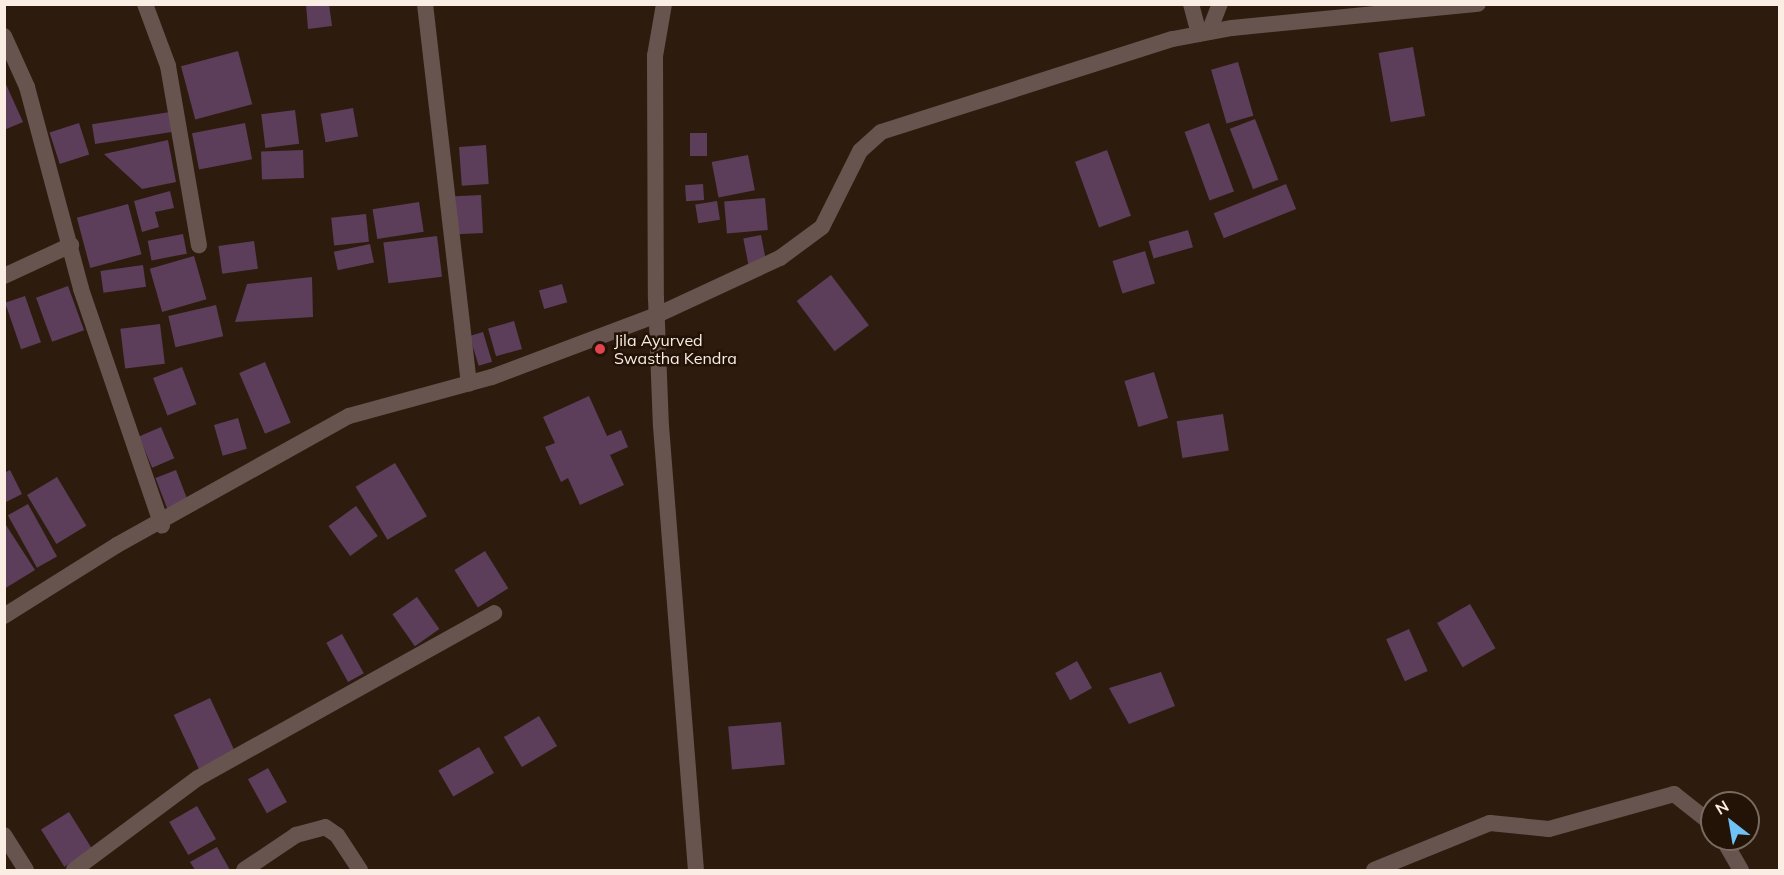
<!DOCTYPE html>
<html>
<head>
<meta charset="utf-8">
<style>
  body { margin:0 }
  #map { position:relative; width:1784px; height:875px; overflow:hidden; background:#2d1c0e; font-family:Mulish,sans-serif }
  div>[style] { position:absolute }
  .building>* { inset:0; background:#5c3d5a; transform-origin:0 0 }
  .minor>* { height:16px; margin:-8px; padding:0 8px; transform-origin:8px; border-radius:8px; background:#68544f }
  .tertiary>* { height:16px; margin:-8px; padding:0 8px; transform-origin:8px; border-radius:8px; background:#68544f }
  .dots>* { width:16px; height:16px; translate:-50% -50%; box-sizing:border-box; border:3px solid #231206; border-radius:50% }
  span { translate:-50% -50%; white-space:nowrap; text-align:center; line-height:1.15; -webkit-text-stroke:5px #231206; paint-order:stroke }
  .poi-label { font-size:16px; color:#f9ede4 }
  .left { translate:0 -50%; text-align:left }
  .frame { position:absolute; inset:0; border:6px solid #f9ede4; pointer-events:none }
  .north { position:absolute; left:1700px; top:791px; width:60px; height:60px; box-sizing:border-box; background:#231206; border:2px solid #796a5f; border-radius:50%; rotate:329deg; font-size:16px; font-weight:700; line-height:24px; text-align:center; color:#f9ede4 }
  .north::after { content:''; display:block; margin:auto; width:21px; height:27px; background:#70c2f4; clip-path:polygon(50% 0,100% 100%,50% 72%,0 100%) }
</style>
</head>
<body>
<div id="map">
  <div class="building">
    <i style="clip-path:polygon(306px 4px,329px 4px,332px 26px,308px 29px)"></i>
    <i style="left:1413px;top:47px;width:70px;height:35px;rotate:80deg"></i>
    <i style="left:238px;top:51px;width:55px;height:59px;rotate:75deg"></i>
    <i style="left:1238px;top:62px;width:56px;height:28px;rotate:74deg"></i>
    <i style="clip-path:polygon(4px 80px,23px 122px,4px 130px)"></i>
    <i style="left:353px;top:108px;width:29px;height:33px;rotate:80deg"></i>
    <i style="left:295px;top:110px;width:34px;height:34px;rotate:83deg"></i>
    <i style="left:170px;top:112px;width:20px;height:79px;rotate:81deg"></i>
    <i style="left:1255px;top:119px;width:65px;height:27px;rotate:69deg"></i>
    <i style="left:79px;top:123px;width:33px;height:31px;rotate:72deg"></i>
    <i style="left:245px;top:123px;width:37px;height:54px;rotate:79deg"></i>
    <i style="left:1209px;top:123px;width:73px;height:26px;rotate:70deg"></i>
    <i style="left:690px;top:133px;width:17px;height:23px"></i>
    <i style="clip-path:polygon(168px 140px,176px 182px,142px 189px,104px 154px)"></i>
    <i style="left:486px;top:145px;width:39px;height:27px;rotate:86deg"></i>
    <i style="left:303px;top:150px;width:28px;height:42px;rotate:88deg"></i>
    <i style="left:1107px;top:150px;width:70px;height:34px;rotate:70deg"></i>
    <i style="left:748px;top:155px;width:36px;height:37px;rotate:79deg"></i>
    <i style="left:703px;top:184px;width:16px;height:18px;rotate:86deg"></i>
    <i style="left:1286px;top:184px;width:27px;height:78px;rotate:68deg"></i>
    <i style="clip-path:polygon(170px 191px,174px 208px,155px 212px,159px 227px,142px 232px,134px 201px)"></i>
    <i style="left:481px;top:195px;width:38px;height:26px;rotate:87deg"></i>
    <i style="left:765px;top:198px;width:32px;height:41px;rotate:85deg"></i>
    <i style="left:717px;top:201px;width:19px;height:22px;rotate:81deg"></i>
    <i style="left:419px;top:202px;width:30px;height:47px;rotate:81deg"></i>
    <i style="left:128px;top:204px;width:52px;height:53px;rotate:75deg"></i>
    <i style="left:366px;top:214px;width:28px;height:35px;rotate:84deg"></i>
    <i style="left:1188px;top:230px;width:18px;height:41px;rotate:74deg"></i>
    <i style="left:183px;top:234px;width:20px;height:36px;rotate:79deg"></i>
    <i style="left:761px;top:235px;width:26px;height:18px;rotate:79deg"></i>
    <i style="left:437px;top:236px;width:41px;height:54px;rotate:83deg"></i>
    <i style="left:254px;top:241px;width:28px;height:36px;rotate:82deg"></i>
    <i style="left:370px;top:244px;width:19px;height:37px;rotate:78deg"></i>
    <i style="left:1145px;top:251px;width:34px;height:34px;rotate:73deg"></i>
    <i style="left:194px;top:256px;width:45px;height:46px;rotate:74deg"></i>
    <i style="left:143px;top:265px;width:22px;height:43px;rotate:82deg"></i>
    <i style="left:831px;top:275px;width:63px;height:43px;rotate:53deg"></i>
    <i style="clip-path:polygon(312px 277px,313px 317px,235px 322px,247px 284px)"></i>
    <i style="left:562px;top:284px;width:19px;height:24px;rotate:74deg"></i>
    <i style="left:68px;top:286px;width:47px;height:34px;rotate:70deg"></i>
    <i style="left:25px;top:296px;width:49px;height:21px;rotate:71deg"></i>
    <i style="left:216px;top:305px;width:32px;height:49px;rotate:77deg"></i>
    <i style="left:514px;top:321px;width:29px;height:27px;rotate:74deg"></i>
    <i style="left:160px;top:324px;width:40px;height:40px;rotate:83deg"></i>
    <i style="left:483px;top:332px;width:31px;height:14px;rotate:73deg"></i>
    <i style="left:265px;top:362px;width:66px;height:28px;rotate:67deg"></i>
    <i style="left:182px;top:367px;width:40px;height:31px;rotate:69deg"></i>
    <i style="left:1154px;top:372px;width:48px;height:31px;rotate:73deg"></i>
    <i style="clip-path:polygon(589px 396px,607px 436px,621px 430px,628px 447px,610px 455px,624px 485px,580px 505px,568px 478px,561px 482px,545px 447px,555px 443px,543px 417px)"></i>
    <i style="left:1223px;top:414px;width:37px;height:47px;rotate:81deg"></i>
    <i style="left:238px;top:418px;width:32px;height:25px;rotate:74deg"></i>
    <i style="left:161px;top:427px;width:34px;height:24px;rotate:67deg"></i>
    <i style="left:395px;top:463px;width:62px;height:46px;rotate:59deg"></i>
    <i style="clip-path:polygon(10px 470px,22px 494px,4px 503px,4px 473px)"></i>
    <i style="left:176px;top:470px;width:33px;height:22px;rotate:69deg"></i>
    <i style="left:57px;top:477px;width:57px;height:35px;rotate:59deg"></i>
    <i style="left:28px;top:504px;width:60px;height:23px;rotate:61deg"></i>
    <i style="left:356px;top:506px;width:37px;height:34px;rotate:54deg"></i>
    <i style="clip-path:polygon(4px 522px,35px 570px,4px 589px)"></i>
    <i style="left:485px;top:551px;width:44px;height:36px;rotate:58deg"></i>
    <i style="left:417px;top:597px;width:39px;height:30px;rotate:55deg"></i>
    <i style="left:1470px;top:604px;width:51px;height:38px;rotate:60deg"></i>
    <i style="left:1409px;top:629px;width:46px;height:25px;rotate:66deg"></i>
    <i style="left:342px;top:634px;width:45px;height:18px;rotate:61deg"></i>
    <i style="left:1077px;top:661px;width:31px;height:25px;rotate:61deg"></i>
    <i style="clip-path:polygon(1161px 672px,1175px 706px,1129px 724px,1109px 688px)"></i>
    <i style="left:210px;top:698px;width:59px;height:40px;rotate:65deg"></i>
    <i style="left:539px;top:716px;width:35px;height:41px;rotate:59deg"></i>
    <i style="left:781px;top:722px;width:43px;height:53px;rotate:85deg"></i>
    <i style="left:479px;top:747px;width:30px;height:47px;rotate:60deg"></i>
    <i style="left:268px;top:768px;width:39px;height:23px;rotate:61deg"></i>
    <i style="left:197px;top:806px;width:38px;height:32px;rotate:60deg"></i>
    <i style="left:69px;top:812px;width:44px;height:33px;rotate:58deg"></i>
    <i style="clip-path:polygon(217px 847px,230px 870px,195px 870px,190px 862px)"></i>
  </div>
  <div class="minor">
    <i style="left:145px;top:4px;width:66px;rotate:69.6deg"></i>
    <i style="left:168px;top:66px;width:182px;rotate:80.2deg"></i>
    <i style="left:425px;top:4px;width:382px;rotate:83.4deg"></i>
    <i style="left:1191px;top:4px;width:31px;rotate:75deg"></i>
    <i style="left:1209px;top:32px;width:30px;rotate:-69deg"></i>
    <i style="left:4px;top:36px;width:56px;rotate:65.7deg"></i>
    <i style="left:27px;top:87px;width:209px;rotate:75deg"></i>
    <i style="left:81px;top:289px;width:250px;rotate:71.1deg"></i>
    <i style="left:4px;top:276px;width:74px;rotate:-24.8deg"></i>
    <i style="left:4px;top:616px;width:133px;rotate:-32.1deg"></i>
    <i style="left:117px;top:545px;width:265px;rotate:-29.1deg"></i>
    <i style="left:349px;top:416px;width:148px;rotate:-15.3deg"></i>
    <i style="left:492px;top:377px;width:176px;rotate:-20.6deg"></i>
    <i style="left:657px;top:315px;width:136px;rotate:-24.9deg"></i>
    <i style="left:780px;top:258px;width:52px;rotate:-36.4deg"></i>
    <i style="left:822px;top:227px;width:85px;rotate:-63.4deg"></i>
    <i style="left:860px;top:151px;width:28px;rotate:-42deg"></i>
    <i style="left:881px;top:132px;width:306px;rotate:-17.7deg"></i>
    <i style="left:1173px;top:39px;width:60px;rotate:-10.6deg"></i>
    <i style="left:1232px;top:28px;width:247px;rotate:-5.6deg"></i>
    <i style="left:4px;top:835px;width:41px;rotate:57.8deg"></i>
    <i style="left:1723px;top:839px;width:36px;rotate:60deg"></i>
    <i style="left:74px;top:870px;width:154px;rotate:-36.6deg"></i>
    <i style="left:198px;top:778px;width:339px;rotate:-29.1deg"></i>
    <i style="left:244px;top:870px;width:63px;rotate:-33.9deg"></i>
    <i style="left:296px;top:835px;width:30px;rotate:-15deg"></i>
    <i style="left:325px;top:827px;width:14px;rotate:34deg"></i>
    <i style="left:337px;top:835px;width:42px;rotate:56.7deg"></i>
    <i style="left:1374px;top:870px;width:125px;rotate:-22.1deg"></i>
    <i style="left:1490px;top:823px;width:59px;rotate:5.8deg"></i>
    <i style="left:1549px;top:829px;width:130px;rotate:-15.6deg"></i>
    <i style="left:1674px;top:794px;width:48px;rotate:38.3deg"></i>
  </div>
  <div class="tertiary">
    <i style="left:664px;top:4px;width:53px;rotate:99.8deg"></i>
    <i style="left:655px;top:56px;width:242px;rotate:89.8deg"></i>
    <i style="left:656px;top:298px;width:128px;rotate:87.8deg"></i>
    <i style="left:661px;top:426px;width:445px;rotate:85.5deg"></i>
  </div>
  <div class="dots">
    <i style="left:600px;top:349px;background:#e0444e"></i>
  </div>
  <div class="poi-label">
    <span class="left" style="left:614px;top:349px">Jila Ayurved<br>Swastha Kendra</span>
  </div>
  <div class="frame"></div>
  <div class="north">N</div>
</div>
</body>
</html>
